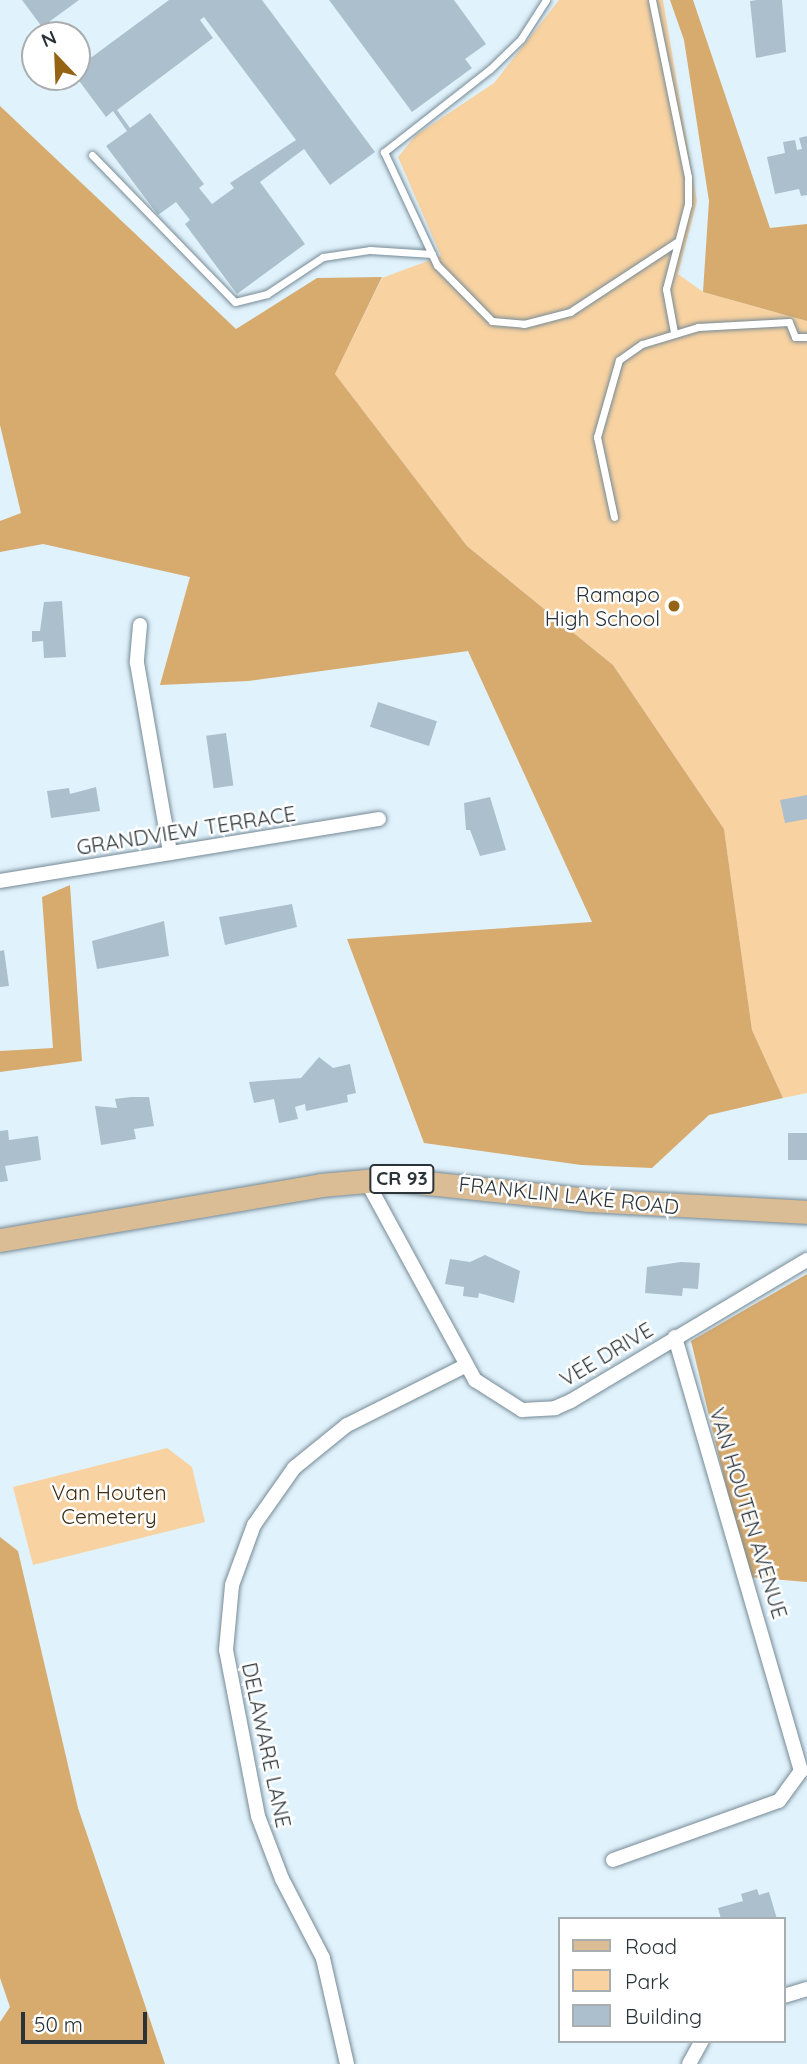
<!DOCTYPE html>
<html>
<head>
<meta charset="utf-8">
<style>
  body { margin:0 }
  #map { position:relative; width:807px; height:2064px; overflow:hidden; background:#e0f2fc; font-family:Quicksand,sans-serif }
  div>[style] { position:absolute }
  .green>* { inset:0; background:#f8d2a1 }
  .forest>* { inset:0; background:#d7aa6e }
  .building>* { inset:0; background:#abc0cc; transform-origin:0 0 }
  .roads { filter:drop-shadow(0 0 2px #768a95) drop-shadow(0 0 2px #768a95) }
  .service>* { height:7px; margin:-3.5px; padding:0 3.5px; transform-origin:3.5px; border-radius:3.5px; background:#fff }
  .minor>* { height:14px; margin:-7px; padding:0 7px; transform-origin:7px; border-radius:7px; background:#fff }
  .primary>* { height:23px; margin:-11.5px; padding:0 11.5px; transform-origin:11.5px; border-radius:11.5px; background:#dabd95 }
  .dots>* { width:19px; height:19px; translate:-50% -50%; box-sizing:border-box; border:4px solid #fff; border-radius:50% }
  span { translate:-50% -50%; white-space:nowrap; text-align:center; line-height:1.15; -webkit-text-stroke:5px #fff; paint-order:stroke }
  .shield-label span { padding:2px 5px; background:#fff; border:2px solid; border-radius:5px; -webkit-text-stroke-width:0 }
  .shield-label { font-size:19px; color:#2a3337; font-weight:700 }
  .poi-label { font-size:21px; color:#2a3337 }
  .right { translate:-100% -50%; text-align:right }
  .street-label { font-size:21px; color:#2a3337 }
  .park-label { font-size:21px; color:#402d12 }
  .legend { position:absolute; left:558px; top:1917px; width:228px; height:126px; box-sizing:border-box; background:#fff; border:2px solid #aaadaf; margin:0; padding:9px 12px; list-style:none; font-size:21px; color:#2a3337 }
  .legend li { display:flex; align-items:center; gap:14px; height:35px }
  .legend b { width:35px; border:2px solid #aaadaf }
  .north { position:absolute; left:21px; top:21px; width:70px; height:70px; box-sizing:border-box; background:#fff; border:2px solid #aaadaf; border-radius:50%; rotate:337deg; font-size:19px; font-weight:700; line-height:28px; text-align:center; color:#2a3337 }
  .north::after { content:''; display:block; margin:auto; width:24px; height:32px; background:#946313; clip-path:polygon(50% 0,100% 100%,50% 72%,0 100%) }
  .scale { position:absolute; left:21px; top:2012px; width:126px; height:32px; box-sizing:border-box; border:4px solid #2a3337; border-top:0; padding-left:9px; font-size:21px; line-height:24px; white-space:nowrap; color:#2a3337; -webkit-text-stroke:5px #fff; paint-order:stroke }
</style>
</head>
<body>
<div id="map">
  <div class="green">
    <i style="clip-path:polygon(559px 0,663px 0,697px 201px,678px 274px,703px 292px,807px 321px,807px 1093px,783px 1098px,752px 1030px,724px 829px,613px 665px,467px 546px,335px 374px,382px 278px,441px 256px,398px 157px,416px 135px,494px 83px)"></i>
    <i style="clip-path:polygon(167px 1448px,192px 1467px,205px 1522px,33px 1565px,13px 1487px)"></i>
  </div>
  <div class="forest">
    <i style="clip-path:polygon(670px 0,693px 0,770px 228px,807px 224px,807px 321px,703px 292px,709px 201px,684px 40px)"></i>
    <i style="clip-path:polygon(0 106px,236px 329px,317px 278px,382px 277px,335px 374px,467px 546px,613px 665px,724px 829px,752px 1030px,783px 1098px,709px 1115px,652px 1168px,581px 1165px,424px 1143px,347px 939px,592px 922px,468px 651px,248px 681px,160px 685px,190px 577px,43px 544px,0 552px,0 521px,21px 513px,0 425px)"></i>
    <i style="clip-path:polygon(70px 885px,82px 1061px,0 1072px,0 1051px,53px 1048px,42px 897px)"></i>
    <i style="clip-path:polygon(807px 1274px,807px 1582px,748px 1577px,691px 1341px)"></i>
    <i style="clip-path:polygon(0 1537px,18px 1551px,78px 1808px,165px 2064px,0 2064px,0 2022px,10px 2007px,0 1978px)"></i>
  </div>
  <div class="building">
    <i style="clip-path:polygon(22px 0,79px 0,42px 27px)"></i>
    <i style="clip-path:polygon(evenodd,169px 0,262px 0,375px 152px,330px 185px,304px 149px,260px 182px,305px 244px,237px 294px,185px 224px,190px 220px,176px 202px,158px 215px,106px 146px,127px 131px,113px 111px,106px 117px,77px 78px,77px 68px,169px 0,204px 17px,296px 140px,230px 183px,234px 188px,212px 204px,199px 188px,204px 184px,150px 113px,130px 128px,117px 110px,213px 38px,200px 20px,204px 17px)"></i>
    <i style="clip-path:polygon(329px 0,454px 0,486px 44px,465px 59px,472px 68px,412px 112px)"></i>
    <i style="clip-path:polygon(757px 0,782px 0,786px 52px,756px 58px,750px 1px)"></i>
    <i style="clip-path:polygon(807px 136px,807px 195px,801px 196px,799px 189px,775px 194px,767px 157px,785px 153px,783px 142px,795px 140px,797px 150px,802px 149px,799px 138px)"></i>
    <i style="clip-path:polygon(62px 601px,66px 657px,44px 658px,43px 641px,32px 642px,32px 631px,40px 631px,44px 602px)"></i>
    <i style="left:378px;top:702px;width:62px;height:26px;rotate:18deg"></i>
    <i style="left:226px;top:733px;width:53px;height:20px;rotate:82deg"></i>
    <i style="clip-path:polygon(96px 787px,100px 811px,51px 818px,47px 791px,69px 788px,70px 794px)"></i>
    <i style="clip-path:polygon(807px 795px,807px 819px,785px 823px,780px 800px)"></i>
    <i style="clip-path:polygon(490px 797px,506px 850px,480px 856px,470px 830px,466px 830px,464px 803px)"></i>
    <i style="clip-path:polygon(292px 904px,297px 927px,225px 945px,219px 917px)"></i>
    <i style="clip-path:polygon(164px 921px,169px 956px,97px 969px,92px 941px)"></i>
    <i style="clip-path:polygon(4px 950px,9px 986px,0 987px,0 951px)"></i>
    <i style="clip-path:polygon(319px 1057px,333px 1068px,350px 1064px,356px 1093px,347px 1095px,348px 1102px,306px 1111px,305px 1104px,295px 1107px,298px 1119px,279px 1123px,274px 1099px,254px 1103px,249px 1082px,301px 1078px)"></i>
    <i style="clip-path:polygon(131px 1097px,149px 1097px,154px 1126px,134px 1129px,136px 1139px,101px 1145px,95px 1106px,117px 1108px,115px 1099px)"></i>
    <i style="clip-path:polygon(8px 1130px,9px 1140px,38px 1136px,41px 1160px,5px 1166px,8px 1181px,0 1182px,0 1131px)"></i>
    <i style="left:807px;top:1133px;width:27px;height:19px;rotate:90deg"></i>
    <i style="clip-path:polygon(485px 1255px,520px 1271px,514px 1303px,479px 1293px,478px 1298px,463px 1296px,464px 1287px,445px 1284px,450px 1259px,470px 1262px)"></i>
    <i style="clip-path:polygon(681px 1262px,700px 1263px,698px 1289px,683px 1288px,682px 1296px,645px 1293px,647px 1267px)"></i>
    <i style="clip-path:polygon(757px 1889px,759px 1895px,769px 1892px,777px 1919px,721px 1919px,718px 1908px,743px 1901px,741px 1894px)"></i>
  </div>
  <div class="roads">
    <div class="service">
      <i style="left:546px;top:0;width:46px;rotate:122.7deg"></i>
      <i style="left:521px;top:39px;width:43px;rotate:135.9deg"></i>
      <i style="left:490px;top:69px;width:135px;rotate:141.9deg"></i>
      <i style="left:384px;top:152px;width:125px;rotate:64.9deg"></i>
      <i style="left:437px;top:265px;width:78px;rotate:45.5deg"></i>
      <i style="left:492px;top:321px;width:32px;rotate:5deg"></i>
      <i style="left:524px;top:324px;width:48px;rotate:-14.6deg"></i>
      <i style="left:570px;top:312px;width:129px;rotate:-33.3deg"></i>
      <i style="left:652px;top:0;width:181px;rotate:78.5deg"></i>
      <i style="left:688px;top:177px;width:27px;rotate:90deg"></i>
      <i style="left:688px;top:204px;width:88px;rotate:104.5deg"></i>
      <i style="left:666px;top:289px;width:44px;rotate:79.5deg"></i>
      <i style="left:92px;top:155px;width:205px;rotate:45.8deg"></i>
      <i style="left:235px;top:302px;width:33px;rotate:-14deg"></i>
      <i style="left:267px;top:294px;width:67px;rotate:-33.5deg"></i>
      <i style="left:323px;top:257px;width:48px;rotate:-8.5deg"></i>
      <i style="left:370px;top:250px;width:62px;rotate:3.7deg"></i>
      <i style="left:614px;top:517px;width:82px;rotate:-102deg"></i>
      <i style="left:597px;top:437px;width:80px;rotate:-74.1deg"></i>
      <i style="left:619px;top:360px;width:28px;rotate:-35deg"></i>
      <i style="left:642px;top:344px;width:59px;rotate:-16.9deg"></i>
      <i style="left:698px;top:327px;width:91px;rotate:-3.1deg"></i>
      <i style="left:789px;top:322px;width:16px;rotate:68deg"></i>
      <i style="left:795px;top:337px;width:12px"></i>
    </div>
    <div class="minor">
      <i style="left:140px;top:625px;width:38px;rotate:95deg"></i>
      <i style="left:137px;top:663px;width:193px;rotate:80.1deg"></i>
      <i style="left:0;top:881px;width:384px;rotate:-9.3deg"></i>
      <i style="left:366px;top:1180px;width:228px;rotate:61.4deg"></i>
      <i style="left:475px;top:1380px;width:56px;rotate:32.6deg"></i>
      <i style="left:522px;top:1410px;width:33px;rotate:-3deg"></i>
      <i style="left:555px;top:1408px;width:17px;rotate:-24deg"></i>
      <i style="left:571px;top:1401px;width:275px;rotate:-30.9deg"></i>
      <i style="left:613px;top:1860px;width:176px;rotate:-19.6deg"></i>
      <i style="left:779px;top:1801px;width:37px;rotate:-54deg"></i>
      <i style="left:801px;top:1771px;width:452px;rotate:-106.2deg"></i>
      <i style="left:784px;top:1996px;width:24px;rotate:-17deg"></i>
      <i style="left:347px;top:2064px;width:109px;rotate:-102.8deg"></i>
      <i style="left:323px;top:1958px;width:89px;rotate:-117.4deg"></i>
      <i style="left:282px;top:1879px;width:67px;rotate:-110.9deg"></i>
      <i style="left:258px;top:1816px;width:169px;rotate:-100.9deg"></i>
      <i style="left:226px;top:1650px;width:65px;rotate:-84.7deg"></i>
      <i style="left:232px;top:1585px;width:64px;rotate:-69.9deg"></i>
      <i style="left:254px;top:1525px;width:70px;rotate:-54.9deg"></i>
      <i style="left:294px;top:1468px;width:68px;rotate:-39.1deg"></i>
      <i style="left:347px;top:1425px;width:132px;rotate:-26.6deg"></i>
      <i style="left:689px;top:2064px;width:26px;rotate:-61deg"></i>
    </div>
    <div class="primary">
      <i style="left:0;top:1240px;width:326px;rotate:-9.7deg"></i>
      <i style="left:321px;top:1185px;width:68px;rotate:-5deg"></i>
      <i style="left:389px;top:1179px;width:200px;rotate:6deg"></i>
      <i style="left:588px;top:1200px;width:219px;rotate:3.1deg"></i>
    </div>
  </div>
  <div class="dots">
    <i style="left:674px;top:606px;background:#946313"></i>
  </div>
  <div class="shield-label">
    <span style="left:402px;top:1179px">CR 93</span>
  </div>
  <div class="poi-label">
    <span class="right" style="left:660px;top:606px">Ramapo<br>High School</span>
  </div>
  <div class="street-label">
    <span style="left:186px;top:830px;rotate:-9deg">GRANDVIEW TERRACE</span>
    <span style="left:569px;top:1195px;rotate:6deg">FRANKLIN LAKE ROAD</span>
    <span style="left:606px;top:1354px;rotate:-31deg">VEE DRIVE</span>
    <span style="left:749px;top:1513px;rotate:73deg">VAN HOUTEN AVENUE</span>
    <span style="left:267px;top:1745px;rotate:78deg">DELAWARE LANE</span>
  </div>
  <div class="park-label">
    <span style="left:109px;top:1504px">Van Houten<br>Cemetery</span>
  </div>
  <ul class="legend">
  <li><b style="height:9px;background:#dabd95"></b>Road</li>
  <li><b style="height:19px;background:#f8d2a1"></b>Park</li>
  <li><b style="height:19px;background:#abc0cc"></b>Building</li>
  </ul>
  <div class="north">N</div>
  <div class="scale">50 m</div>
</div>
</body>
</html>
